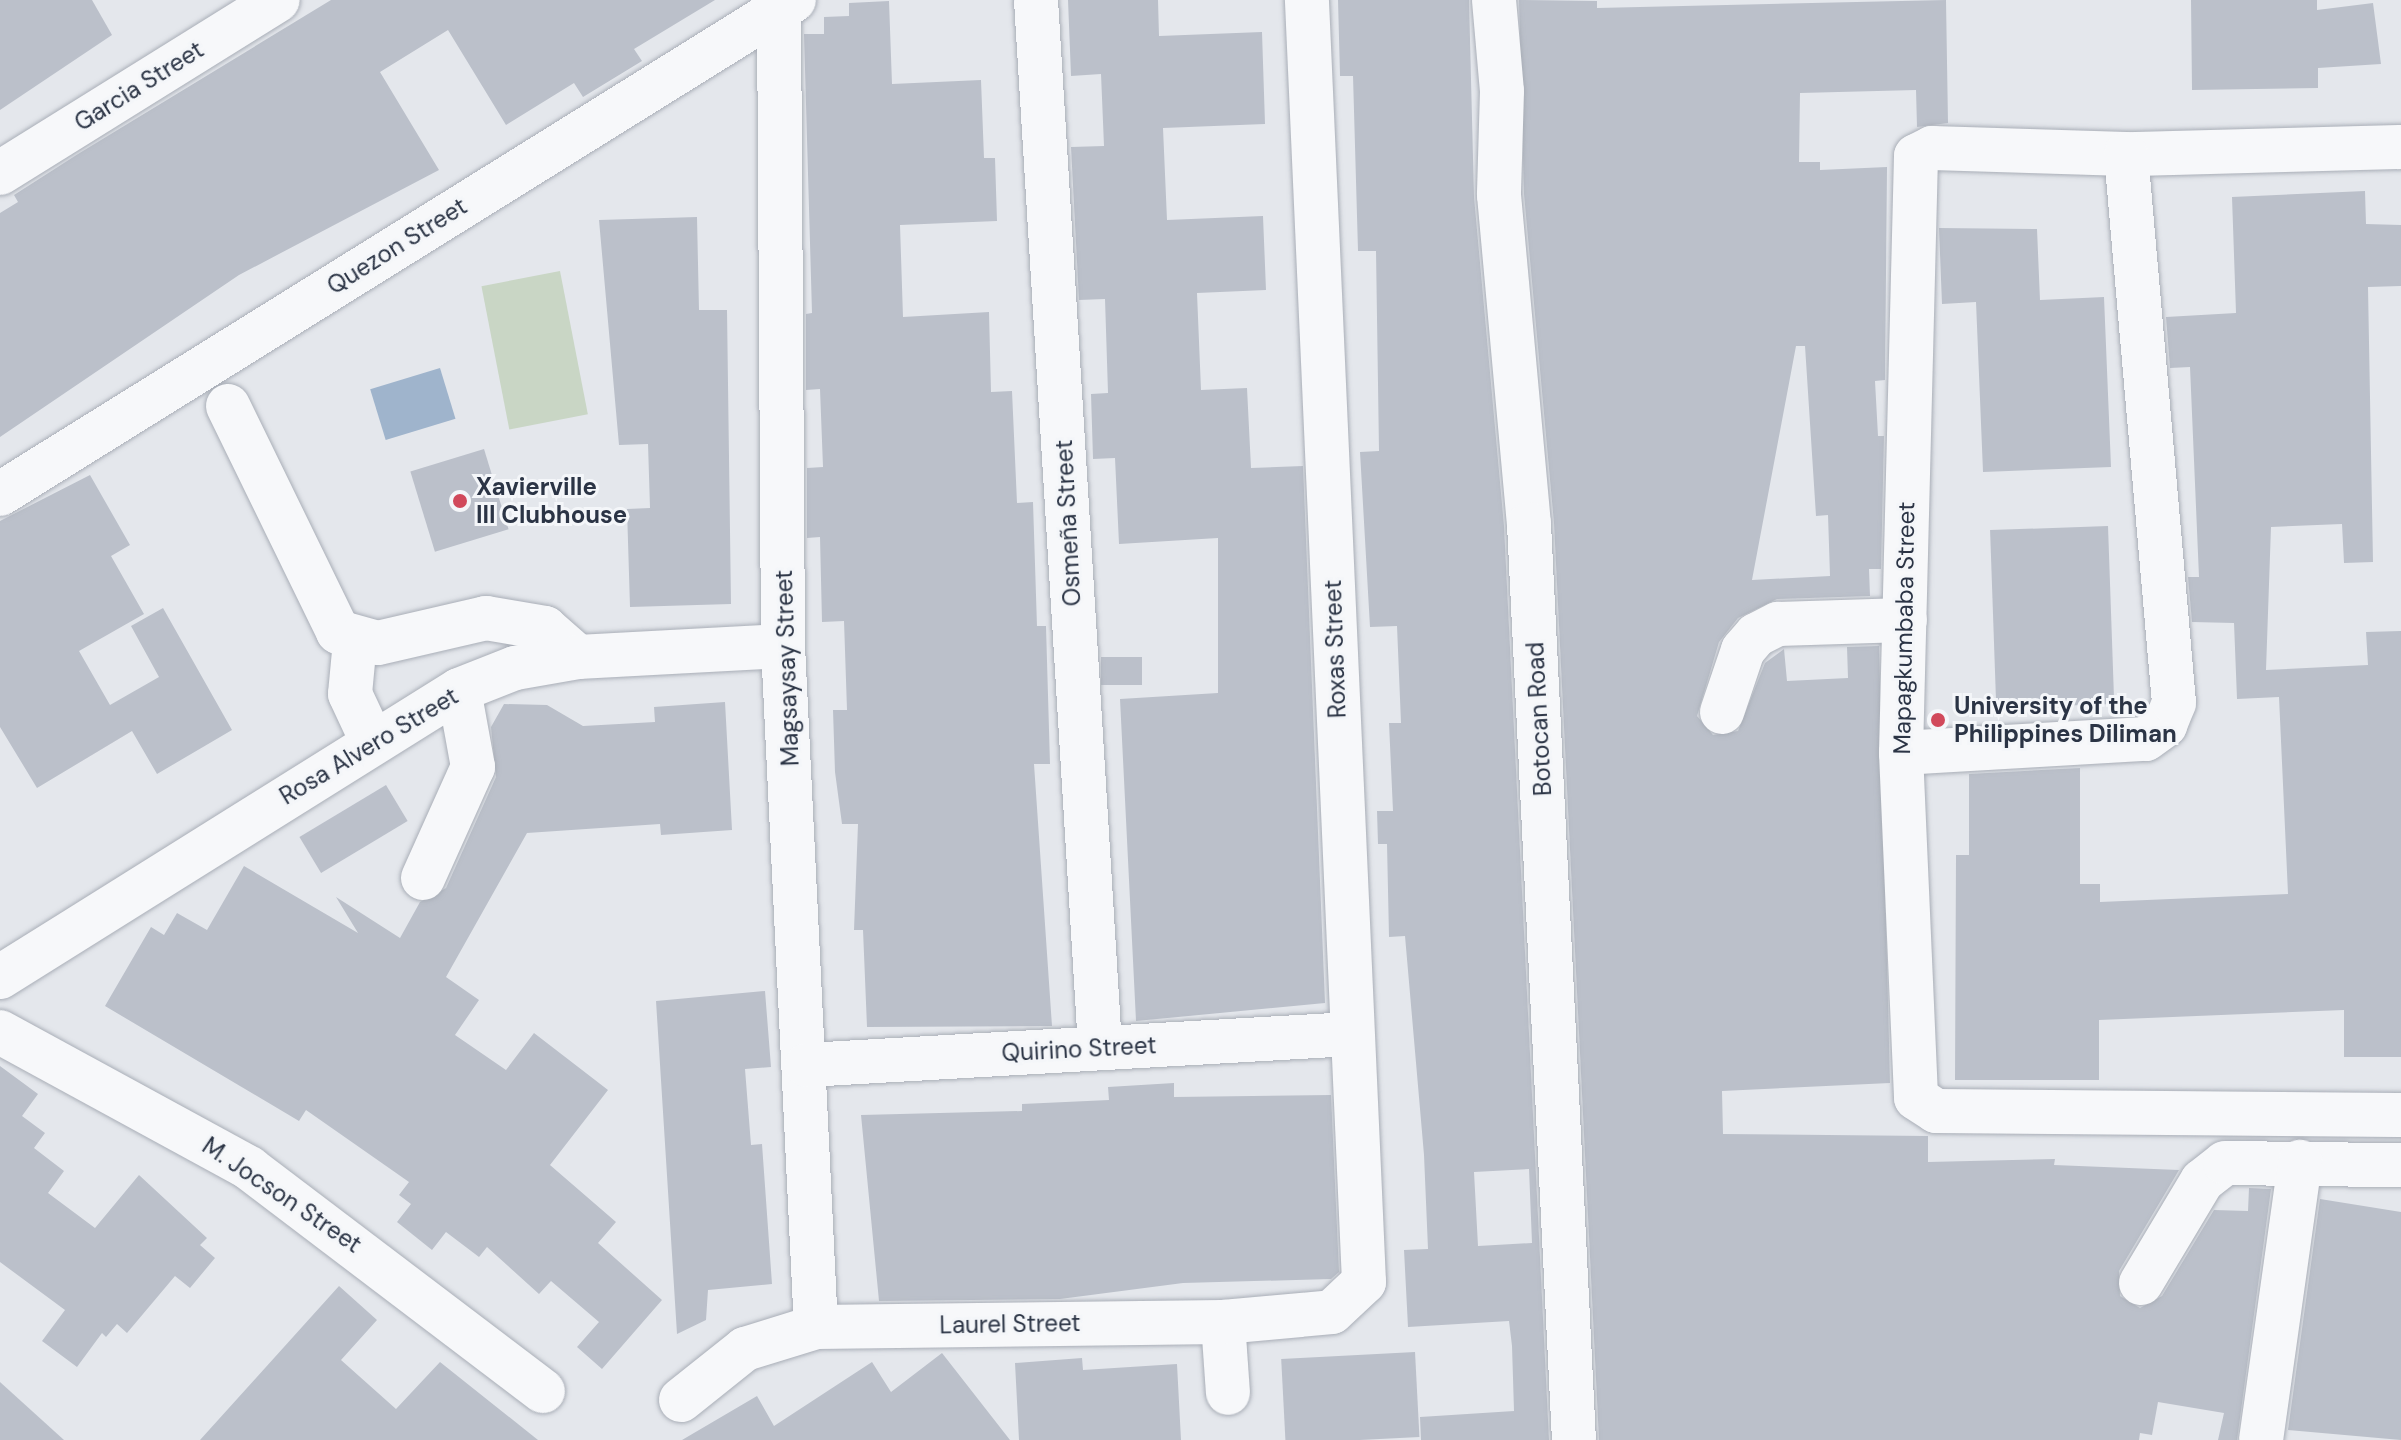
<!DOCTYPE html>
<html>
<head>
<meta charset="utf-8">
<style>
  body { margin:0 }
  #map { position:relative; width:2401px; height:1440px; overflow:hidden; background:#e4e7ec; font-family:"DM Sans",sans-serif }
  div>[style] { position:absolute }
  .green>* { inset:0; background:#c9d6c5; transform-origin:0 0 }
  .water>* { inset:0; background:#9fb4cc; transform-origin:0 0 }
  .building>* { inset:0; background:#bbc0ca; transform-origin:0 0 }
  .roads { filter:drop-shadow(0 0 2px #a9aeb7) drop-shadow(0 0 2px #a9aeb7) }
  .minor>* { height:44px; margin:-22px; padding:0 22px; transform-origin:22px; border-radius:22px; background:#f7f8fa }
  .dots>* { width:22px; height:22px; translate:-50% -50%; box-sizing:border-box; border:4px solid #f4f6f9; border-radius:50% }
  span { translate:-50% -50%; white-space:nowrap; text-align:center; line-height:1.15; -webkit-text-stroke:6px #f4f6f9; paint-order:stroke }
  .street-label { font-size:24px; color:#2b3445 }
  .poi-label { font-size:24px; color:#2b3445; font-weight:700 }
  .left { translate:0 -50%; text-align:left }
</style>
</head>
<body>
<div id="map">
  <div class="green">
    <i style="left:560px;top:271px;width:146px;height:80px;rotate:79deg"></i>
  </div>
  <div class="water">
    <i style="left:440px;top:368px;width:53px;height:73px;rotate:73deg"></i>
  </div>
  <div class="building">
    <i style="clip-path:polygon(0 0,92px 0,112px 35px,0 110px)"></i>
    <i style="clip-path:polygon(331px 0,715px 0,634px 49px,642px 61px,583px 97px,574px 83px,506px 125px,448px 30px,380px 72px,439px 170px,239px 275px,0 437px,0 213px,18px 202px,14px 195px,78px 154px)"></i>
    <i style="clip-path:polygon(1068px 0,1158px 0,1159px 36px,1262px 32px,1265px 124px,1163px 128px,1167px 220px,1263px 216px,1266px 290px,1197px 293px,1201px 390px,1247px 388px,1251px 468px,1303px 466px,1325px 1003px,1136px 1021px,1120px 699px,1218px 693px,1218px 538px,1119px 544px,1115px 458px,1093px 459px,1091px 394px,1108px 393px,1105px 299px,1079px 300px,1071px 147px,1104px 146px,1101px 74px,1071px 76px)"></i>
    <i style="clip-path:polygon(evenodd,1338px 0,1469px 0,1474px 197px,1504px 526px,1549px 1440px,1421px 1440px,1420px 1417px,1514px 1411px,1512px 1346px,1509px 1321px,1408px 1327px,1404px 1250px,1428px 1249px,1424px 1155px,1405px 936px,1389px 937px,1387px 844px,1378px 844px,1377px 811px,1393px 811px,1389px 723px,1401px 723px,1397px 626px,1370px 627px,1360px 452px,1379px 451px,1376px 251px,1358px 251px,1353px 76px,1340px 76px,1338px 0,1529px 1169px,1532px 1243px,1478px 1246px,1474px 1172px,1529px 1169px)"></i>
    <i style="clip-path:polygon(evenodd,1519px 0,1597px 1px,1597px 8px,1946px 0,1948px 123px,1917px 127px,1916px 90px,1800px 93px,1799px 162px,1820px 162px,1820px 170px,1887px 167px,1885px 380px,1875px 381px,1878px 436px,1884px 436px,1881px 569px,1869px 569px,1870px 596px,1777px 599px,1738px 618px,1719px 642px,1697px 716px,1713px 735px,1738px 731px,1765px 663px,1784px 649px,1787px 681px,1848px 678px,1847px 647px,1879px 646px,1890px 1083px,1722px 1091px,1723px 1134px,1928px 1136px,1928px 1162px,2055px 1159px,2054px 1165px,2179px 1170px,2119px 1271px,2120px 1296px,2140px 1308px,2162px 1296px,2214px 1210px,2248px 1211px,2249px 1188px,2271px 1189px,2237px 1440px,2218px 1440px,2224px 1413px,2158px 1402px,2152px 1435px,2140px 1433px,2139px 1440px,1599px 1440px,1554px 523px,1524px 194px,1519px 0,1796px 346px,1805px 346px,1816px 516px,1828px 515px,1830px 576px,1752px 580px,1796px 346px)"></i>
    <i style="clip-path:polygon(2191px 0,2317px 0,2317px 10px,2373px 3px,2381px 64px,2318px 68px,2318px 88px,2192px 90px)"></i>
    <i style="clip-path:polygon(889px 1px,892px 84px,981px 80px,984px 158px,995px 158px,997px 221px,900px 225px,903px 317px,989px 312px,991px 392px,1012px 391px,1017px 503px,1033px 502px,1037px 626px,1046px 626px,1050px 764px,1034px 764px,1052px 1026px,867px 1027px,863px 930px,854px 930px,858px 824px,842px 824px,835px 772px,833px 710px,847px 710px,844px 621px,822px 622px,820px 537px,807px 538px,807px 468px,823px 467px,820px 389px,806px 390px,806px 314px,812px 313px,804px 34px,824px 34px,824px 17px,849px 16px,849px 3px)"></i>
    <i style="clip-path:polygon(2365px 191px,2366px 224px,2401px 225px,2401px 286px,2368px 287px,2373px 562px,2344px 563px,2342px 524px,2271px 527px,2266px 670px,2368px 665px,2366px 632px,2401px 631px,2401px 1057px,2344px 1057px,2344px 1010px,2099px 1020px,2099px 1080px,1955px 1080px,1956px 855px,1969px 855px,1969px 774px,2080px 768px,2080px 884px,2100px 884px,2100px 902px,2288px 894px,2279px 697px,2237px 699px,2234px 623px,2192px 622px,2188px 577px,2199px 577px,2190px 367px,2170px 368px,2166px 317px,2236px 313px,2232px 197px)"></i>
    <i style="clip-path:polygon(697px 217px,699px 310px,727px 310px,731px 604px,630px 607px,627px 509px,650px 508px,648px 444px,619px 445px,599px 220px)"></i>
    <i style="clip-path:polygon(1939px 228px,2037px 229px,2040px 300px,2104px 297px,2111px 467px,1983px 472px,1976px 302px,1942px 304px)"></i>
    <i style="left:484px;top:449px;width:84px;height:77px;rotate:73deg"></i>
    <i style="clip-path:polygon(90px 475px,130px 545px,111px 556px,144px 614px,79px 651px,110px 705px,159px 677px,131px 626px,163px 608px,232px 730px,157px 774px,132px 731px,37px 788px,0 727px,0 521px)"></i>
    <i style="left:2108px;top:526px;width:178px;height:118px;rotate:88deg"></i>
    <i style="left:1142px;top:657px;width:28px;height:41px;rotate:90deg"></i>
    <i style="clip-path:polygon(725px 702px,732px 830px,661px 835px,660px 824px,527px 833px,446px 977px,479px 1000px,455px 1035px,506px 1070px,534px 1033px,608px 1090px,550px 1165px,616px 1222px,598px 1243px,662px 1300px,602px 1369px,577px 1347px,599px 1322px,551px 1281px,539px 1294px,487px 1247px,479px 1257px,446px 1232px,432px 1250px,397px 1222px,411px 1204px,399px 1195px,409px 1182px,306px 1110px,299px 1121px,105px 1006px,151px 927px,164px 935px,177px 913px,207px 930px,244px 866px,358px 933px,336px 897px,400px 938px,420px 902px,446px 888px,496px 777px,491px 727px,504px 704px,547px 705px,583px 726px,655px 722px,654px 707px)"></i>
    <i style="left:386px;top:785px;width:42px;height:101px;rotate:59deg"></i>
    <i style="clip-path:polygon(765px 991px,771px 1067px,745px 1069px,751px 1145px,762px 1144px,772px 1284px,708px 1290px,706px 1320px,677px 1334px,656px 1001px)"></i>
    <i style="clip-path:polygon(0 1066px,38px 1094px,22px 1116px,45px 1133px,34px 1148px,64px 1171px,48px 1193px,95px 1228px,139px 1175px,207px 1238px,200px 1245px,215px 1258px,190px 1288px,175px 1276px,127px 1333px,117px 1324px,106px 1337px,102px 1333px,77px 1367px,42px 1341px,65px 1310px,0 1262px)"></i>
    <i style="clip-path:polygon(1174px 1083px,1174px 1097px,1331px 1095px,1339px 1272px,1331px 1279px,1183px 1283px,1060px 1299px,879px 1301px,861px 1115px,1022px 1111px,1022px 1104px,1109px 1100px,1108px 1087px)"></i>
    <i style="clip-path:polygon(2320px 1199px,2401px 1212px,2401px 1440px,2288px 1430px)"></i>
    <i style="clip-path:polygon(339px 1286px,377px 1320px,341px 1360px,396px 1409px,440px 1362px,538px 1440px,200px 1440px)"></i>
    <i style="left:1415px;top:1352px;width:85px;height:134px;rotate:87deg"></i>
    <i style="clip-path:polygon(942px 1353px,1010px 1440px,682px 1440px,757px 1396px,774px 1426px,872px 1362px,891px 1392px)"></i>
    <i style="clip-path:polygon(1082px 1358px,1083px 1370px,1177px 1364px,1181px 1440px,1019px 1440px,1015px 1363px)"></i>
    <i style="clip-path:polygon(0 1382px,64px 1440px,0 1440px)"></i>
  </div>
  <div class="roads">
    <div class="minor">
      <i style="left:1036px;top:0;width:1049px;rotate:86.5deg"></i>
      <i style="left:1494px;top:0;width:91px;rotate:85deg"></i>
      <i style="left:1502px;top:91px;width:104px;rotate:91.7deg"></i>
      <i style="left:1499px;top:195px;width:330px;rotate:84.8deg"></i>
      <i style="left:1529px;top:524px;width:917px;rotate:87.19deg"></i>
      <i style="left:779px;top:9px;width:637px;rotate:89.64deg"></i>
      <i style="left:783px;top:646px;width:682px;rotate:87.23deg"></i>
      <i style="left:2401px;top:147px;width:275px;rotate:178.5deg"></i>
      <i style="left:2126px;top:154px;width:194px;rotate:-178.2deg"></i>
      <i style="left:1932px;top:148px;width:18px;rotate:153deg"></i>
      <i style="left:1916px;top:156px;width:597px;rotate:91.44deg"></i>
      <i style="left:1901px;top:753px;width:345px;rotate:87.5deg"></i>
      <i style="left:1916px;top:1098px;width:24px;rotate:33deg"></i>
      <i style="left:1936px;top:1111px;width:465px;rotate:0.5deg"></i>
      <i style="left:0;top:173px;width:327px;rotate:-31.9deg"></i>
      <i style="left:228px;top:406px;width:251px;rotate:64deg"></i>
      <i style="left:338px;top:632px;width:41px;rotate:15.4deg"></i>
      <i style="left:378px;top:643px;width:111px;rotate:-13deg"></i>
      <i style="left:486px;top:618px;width:60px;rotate:9.6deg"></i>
      <i style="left:545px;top:628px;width:44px;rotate:41.3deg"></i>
      <i style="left:0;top:494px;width:935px;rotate:-31.89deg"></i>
      <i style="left:355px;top:641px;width:53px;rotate:95.4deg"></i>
      <i style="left:350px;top:694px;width:52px;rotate:64.9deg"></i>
      <i style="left:1722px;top:712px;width:65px;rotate:-71.3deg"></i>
      <i style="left:1743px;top:650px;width:20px;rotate:-49deg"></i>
      <i style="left:1756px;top:635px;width:25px;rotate:-27deg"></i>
      <i style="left:1778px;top:624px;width:127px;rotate:-1.8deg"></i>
      <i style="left:1901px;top:753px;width:245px;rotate:-3.3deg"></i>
      <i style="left:2146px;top:739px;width:24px;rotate:-36deg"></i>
      <i style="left:2165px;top:725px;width:24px;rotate:-68deg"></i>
      <i style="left:2174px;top:703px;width:551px;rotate:-95deg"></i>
      <i style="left:423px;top:878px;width:122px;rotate:-65.8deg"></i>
      <i style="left:473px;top:767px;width:78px;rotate:-100.3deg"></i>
      <i style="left:0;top:977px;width:541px;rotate:-32.02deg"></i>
      <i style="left:459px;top:690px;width:60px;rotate:-21.4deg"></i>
      <i style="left:515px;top:668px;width:64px;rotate:-9.9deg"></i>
      <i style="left:578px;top:657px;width:205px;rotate:-3.1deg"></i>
      <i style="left:0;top:1032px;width:284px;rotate:28.6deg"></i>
      <i style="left:249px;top:1168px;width:369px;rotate:37.2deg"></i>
      <i style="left:807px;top:1065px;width:546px;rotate:-3.26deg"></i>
      <i style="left:2141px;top:1283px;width:119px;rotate:-59.1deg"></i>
      <i style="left:2202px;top:1181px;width:29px;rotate:-38deg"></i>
      <i style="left:2225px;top:1163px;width:176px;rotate:0.7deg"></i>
      <i style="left:1223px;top:1322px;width:71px;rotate:86deg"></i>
      <i style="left:681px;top:1400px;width:82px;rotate:-38.6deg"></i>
      <i style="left:745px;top:1349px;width:74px;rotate:-17.2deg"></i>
      <i style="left:816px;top:1327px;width:407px;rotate:-0.7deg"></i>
      <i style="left:1223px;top:1322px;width:109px;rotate:-5.2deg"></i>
      <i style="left:1332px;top:1312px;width:44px;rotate:-43.2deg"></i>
      <i style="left:1364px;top:1282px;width:1283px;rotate:-92.55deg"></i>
      <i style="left:2261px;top:1440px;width:281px;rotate:-82deg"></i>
    </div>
  </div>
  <div class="dots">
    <i style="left:460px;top:501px;background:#d1495b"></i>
    <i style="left:1938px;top:720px;background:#d1495b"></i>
  </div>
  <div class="street-label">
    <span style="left:139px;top:86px;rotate:-32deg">Garcia Street</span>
    <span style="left:397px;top:246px;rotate:-32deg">Quezon Street</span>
    <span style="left:1068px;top:523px;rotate:-93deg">Osmeña Street</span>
    <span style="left:1904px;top:628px;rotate:-89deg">Mapagkumbaba Street</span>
    <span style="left:1335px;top:649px;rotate:-92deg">Roxas Street</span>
    <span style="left:787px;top:668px;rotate:-92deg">Magsaysay Street</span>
    <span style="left:1539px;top:719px;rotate:-93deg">Botocan Road</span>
    <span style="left:369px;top:746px;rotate:-31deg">Rosa Alvero Street</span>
    <span style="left:1079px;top:1049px;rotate:-3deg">Quirino Street</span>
    <span style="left:282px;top:1195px;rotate:34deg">M. Jocson Street</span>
    <span style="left:1010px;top:1324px;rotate:-1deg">Laurel Street</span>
  </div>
  <div class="poi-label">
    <span class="left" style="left:476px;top:501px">Xavierville<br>III Clubhouse</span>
    <span class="left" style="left:1954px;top:720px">University of the<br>Philippines Diliman</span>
  </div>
</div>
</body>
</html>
